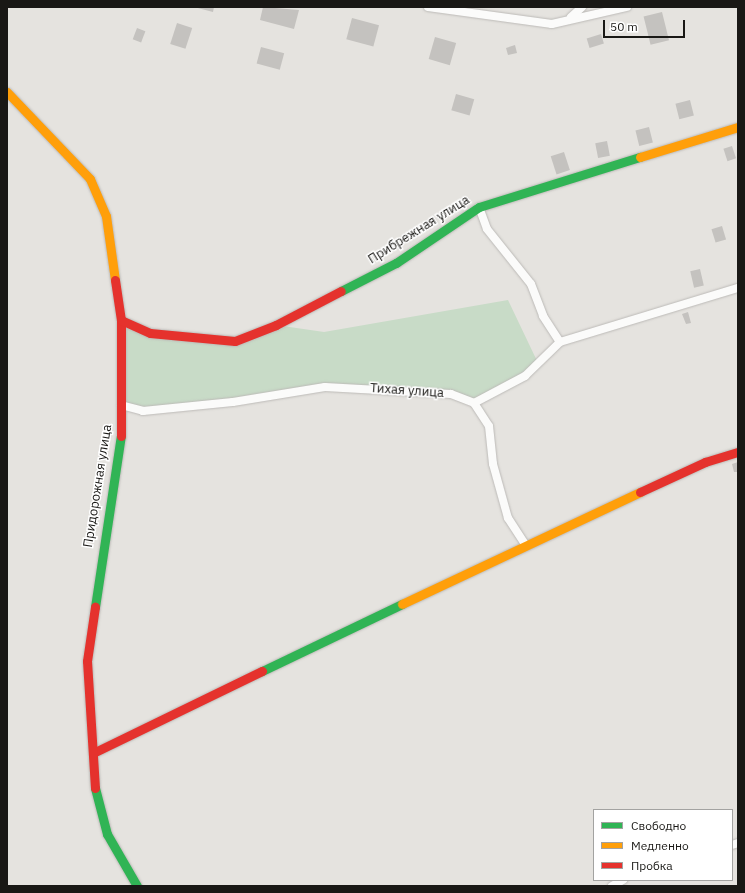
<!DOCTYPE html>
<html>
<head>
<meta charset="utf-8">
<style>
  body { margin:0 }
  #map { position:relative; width:745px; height:893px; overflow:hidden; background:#e5e3df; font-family:"IBM Plex Sans",sans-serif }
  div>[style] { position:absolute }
  .green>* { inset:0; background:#c8dbc7 }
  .building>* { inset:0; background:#c4c2bf; transform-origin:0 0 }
  .roads { filter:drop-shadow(0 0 1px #bcbab7) drop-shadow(0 0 1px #bcbab7) }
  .street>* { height:8px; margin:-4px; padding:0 4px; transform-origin:4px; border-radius:4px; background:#fbfbfa }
  .fast>* { height:9px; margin:-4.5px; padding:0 4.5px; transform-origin:4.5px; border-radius:4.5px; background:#30b455 }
  .slow>* { height:9px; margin:-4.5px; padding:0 4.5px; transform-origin:4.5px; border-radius:4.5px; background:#ff9f0a }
  .jam>* { height:9px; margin:-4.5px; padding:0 4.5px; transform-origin:4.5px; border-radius:4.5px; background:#e5322d }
  span { translate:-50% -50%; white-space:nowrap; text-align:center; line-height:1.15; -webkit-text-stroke:3px #fff; paint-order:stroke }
  .street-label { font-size:13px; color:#191815 }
  .frame { position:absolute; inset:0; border:8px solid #191815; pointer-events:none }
  .legend { position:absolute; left:593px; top:809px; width:140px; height:72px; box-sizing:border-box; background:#fff; border:1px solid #a3a3a1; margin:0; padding:5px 7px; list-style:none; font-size:12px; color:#191815 }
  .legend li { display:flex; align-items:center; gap:8px; height:20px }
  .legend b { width:20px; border:1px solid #a3a3a1 }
  .scale { position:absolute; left:603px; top:20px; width:82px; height:18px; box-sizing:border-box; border:2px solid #191815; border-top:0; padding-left:5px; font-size:12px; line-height:14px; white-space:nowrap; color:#191815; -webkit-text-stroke:3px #fff; paint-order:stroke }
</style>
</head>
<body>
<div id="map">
  <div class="green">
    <i style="clip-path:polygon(508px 300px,538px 363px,474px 403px,451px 394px,325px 387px,143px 411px,121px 405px,121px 320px,150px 333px,235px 341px,276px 325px,324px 332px)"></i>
  </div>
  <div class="building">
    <i style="clip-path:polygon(194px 7px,214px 7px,213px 12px)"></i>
    <i style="clip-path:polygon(263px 7px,299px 10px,294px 29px,260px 20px)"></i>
    <i style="left:662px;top:12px;width:29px;height:19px;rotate:76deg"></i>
    <i style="left:352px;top:18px;width:28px;height:22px;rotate:15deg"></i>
    <i style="left:177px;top:23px;width:16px;height:22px;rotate:18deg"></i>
    <i style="left:137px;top:28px;width:9px;height:12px;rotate:21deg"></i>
    <i style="left:601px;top:34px;width:10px;height:15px;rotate:73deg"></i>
    <i style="left:435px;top:37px;width:22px;height:23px;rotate:16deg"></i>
    <i style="clip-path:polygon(515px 45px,517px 53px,508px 55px,506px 48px)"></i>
    <i style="left:261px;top:47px;width:24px;height:17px;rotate:15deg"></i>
    <i style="left:456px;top:94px;width:19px;height:17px;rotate:16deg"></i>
    <i style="left:690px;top:100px;width:16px;height:15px;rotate:76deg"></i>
    <i style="left:649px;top:127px;width:16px;height:14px;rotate:76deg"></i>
    <i style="left:607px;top:141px;width:15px;height:12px;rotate:79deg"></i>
    <i style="left:732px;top:146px;width:13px;height:9px;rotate:72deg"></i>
    <i style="left:564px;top:152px;width:19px;height:14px;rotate:72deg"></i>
    <i style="left:722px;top:226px;width:14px;height:11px;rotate:73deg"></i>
    <i style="left:700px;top:269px;width:17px;height:10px;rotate:77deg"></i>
    <i style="clip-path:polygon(688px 312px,691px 323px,686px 324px,682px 314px)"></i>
    <i style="clip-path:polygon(738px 462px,738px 472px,734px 472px,732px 464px)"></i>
  </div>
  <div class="roads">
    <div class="street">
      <i style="left:428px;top:7px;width:125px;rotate:7.8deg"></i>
      <i style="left:552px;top:24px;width:77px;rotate:-12.8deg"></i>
      <i style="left:571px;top:17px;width:15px;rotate:-42deg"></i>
      <i style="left:479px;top:207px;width:23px;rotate:70deg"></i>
      <i style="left:487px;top:229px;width:70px;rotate:51.3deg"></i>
      <i style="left:531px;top:284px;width:34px;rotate:69deg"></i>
      <i style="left:543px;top:316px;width:31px;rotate:57deg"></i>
      <i style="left:474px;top:403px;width:27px;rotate:57deg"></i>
      <i style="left:489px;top:426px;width:38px;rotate:84deg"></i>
      <i style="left:493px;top:464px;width:56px;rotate:74.5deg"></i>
      <i style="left:508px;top:518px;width:33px;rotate:57deg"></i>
      <i style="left:121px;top:405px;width:23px;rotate:15deg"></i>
      <i style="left:143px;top:411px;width:90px;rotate:-5.7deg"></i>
      <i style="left:233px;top:402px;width:93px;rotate:-9.3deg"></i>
      <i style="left:325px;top:387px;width:126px;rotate:3.2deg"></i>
      <i style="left:451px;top:394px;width:25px;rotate:21deg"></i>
      <i style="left:474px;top:403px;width:58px;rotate:-27.9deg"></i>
      <i style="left:525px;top:376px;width:49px;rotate:-44.2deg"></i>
      <i style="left:560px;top:342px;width:186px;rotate:-16.9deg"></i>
      <i style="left:732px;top:845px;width:6px;rotate:-18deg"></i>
      <i style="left:612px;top:886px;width:13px;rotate:-29deg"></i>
    </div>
    <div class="fast">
      <i style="left:341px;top:291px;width:62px;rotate:-27deg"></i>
      <i style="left:396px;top:263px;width:100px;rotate:-34deg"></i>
      <i style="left:479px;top:207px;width:169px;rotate:-17.3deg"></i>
      <i style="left:95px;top:607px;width:173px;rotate:-81.4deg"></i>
      <i style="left:262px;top:671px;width:155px;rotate:-25.6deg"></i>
      <i style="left:95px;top:788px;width:48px;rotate:75.4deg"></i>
      <i style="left:107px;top:834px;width:60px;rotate:60deg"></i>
    </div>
    <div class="slow">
      <i style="left:7px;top:92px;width:120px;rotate:46.3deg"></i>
      <i style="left:90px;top:179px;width:40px;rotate:66.6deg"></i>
      <i style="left:106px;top:216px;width:65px;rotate:82deg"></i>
      <i style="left:640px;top:157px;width:102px;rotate:-17deg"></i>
      <i style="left:402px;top:604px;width:263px;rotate:-25.2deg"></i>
    </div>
    <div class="jam">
      <i style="left:115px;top:280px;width:40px;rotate:81.5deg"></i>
      <i style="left:121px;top:320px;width:116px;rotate:90deg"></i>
      <i style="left:121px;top:320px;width:32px;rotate:24deg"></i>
      <i style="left:150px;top:333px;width:85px;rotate:5.4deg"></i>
      <i style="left:235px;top:341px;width:44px;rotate:-21.3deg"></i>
      <i style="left:276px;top:325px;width:73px;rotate:-27.6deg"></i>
      <i style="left:640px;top:492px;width:72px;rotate:-24.8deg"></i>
      <i style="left:705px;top:462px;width:34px;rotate:-17deg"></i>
      <i style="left:93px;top:753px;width:188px;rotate:-25.9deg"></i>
      <i style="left:95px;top:788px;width:127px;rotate:-93.6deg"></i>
      <i style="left:87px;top:661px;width:55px;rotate:-81.6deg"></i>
    </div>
  </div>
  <div class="street-label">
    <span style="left:419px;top:230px;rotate:-32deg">Прибрежная улица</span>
    <span style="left:407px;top:391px;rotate:4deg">Тихая улица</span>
    <span style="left:98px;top:486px;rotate:-81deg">Придорожная улица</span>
  </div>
  <div class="frame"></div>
  <ul class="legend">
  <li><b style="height:5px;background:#30b455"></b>Свободно</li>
  <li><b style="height:5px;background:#ff9f0a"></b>Медленно</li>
  <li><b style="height:5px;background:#e5322d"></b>Пробка</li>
  </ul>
  <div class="scale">50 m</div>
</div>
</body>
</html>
